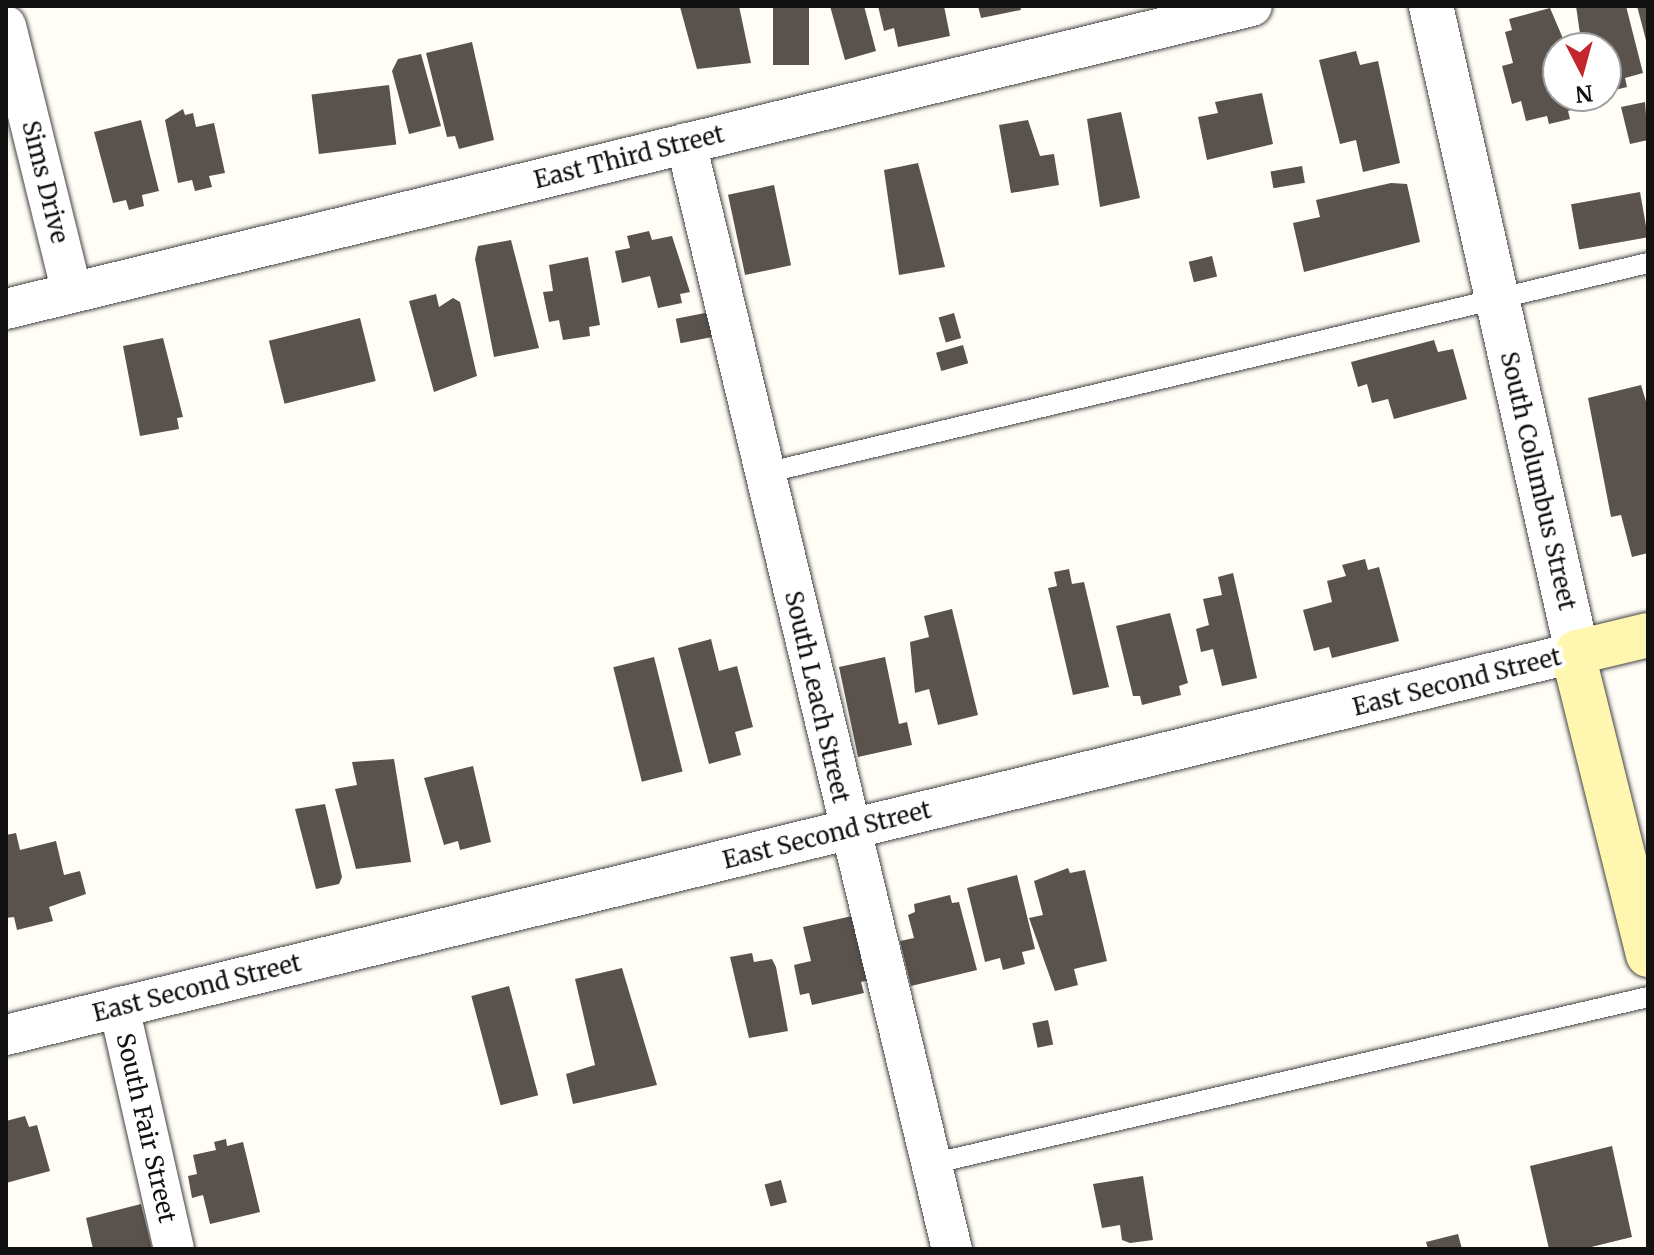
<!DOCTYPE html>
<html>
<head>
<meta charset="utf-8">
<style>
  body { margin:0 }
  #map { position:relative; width:1654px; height:1255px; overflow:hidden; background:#fffdf5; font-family:Merriweather,serif }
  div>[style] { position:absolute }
  .building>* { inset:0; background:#5a524d; transform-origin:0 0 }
  .roads { filter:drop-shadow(0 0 2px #444) drop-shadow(0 0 2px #444) }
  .service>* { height:20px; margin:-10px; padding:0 10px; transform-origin:10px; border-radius:10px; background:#fff }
  .minor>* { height:40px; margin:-20px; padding:0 20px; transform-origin:20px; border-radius:20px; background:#fff }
  .tertiary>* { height:44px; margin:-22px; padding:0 22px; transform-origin:22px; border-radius:22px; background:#fff }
  .secondary>* { height:44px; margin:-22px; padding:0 22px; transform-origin:22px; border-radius:22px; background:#fff6b0 }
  span { translate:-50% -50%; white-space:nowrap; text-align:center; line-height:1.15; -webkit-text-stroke:8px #fff; paint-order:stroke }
  .street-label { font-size:24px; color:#111 }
  .frame { position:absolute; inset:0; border:8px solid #111; pointer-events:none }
  .north { position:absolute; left:1542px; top:32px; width:80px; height:80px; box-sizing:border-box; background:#fff; border:2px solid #a0a0a0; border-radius:50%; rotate:174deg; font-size:22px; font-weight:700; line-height:32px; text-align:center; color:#111 }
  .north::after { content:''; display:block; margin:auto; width:28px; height:36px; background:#c4262e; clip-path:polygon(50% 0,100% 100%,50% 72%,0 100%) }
</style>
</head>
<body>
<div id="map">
  <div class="building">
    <i style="clip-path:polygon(739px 6px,751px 63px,697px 69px,680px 7px)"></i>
    <i style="left:773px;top:6px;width:36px;height:59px"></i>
    <i style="clip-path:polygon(830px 6px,864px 6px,876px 51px,845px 60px)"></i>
    <i style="clip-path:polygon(878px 6px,944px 6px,950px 36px,898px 47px,894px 28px,884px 31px)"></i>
    <i style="clip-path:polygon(978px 6px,1020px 6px,1021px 10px,981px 18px)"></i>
    <i style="clip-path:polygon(1576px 6px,1626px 6px,1643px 73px,1625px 78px,1627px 87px,1607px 92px,1606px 48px,1582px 48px)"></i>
    <i style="clip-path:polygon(1637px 6px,1648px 6px,1648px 44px,1647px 44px)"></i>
    <i style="clip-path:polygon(1550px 8px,1567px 48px,1558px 48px,1558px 96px,1579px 96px,1582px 107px,1568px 111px,1570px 119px,1549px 124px,1547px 116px,1526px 121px,1521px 101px,1512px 104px,1502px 66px,1513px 63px,1505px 32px,1512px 30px,1509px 19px)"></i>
    <i style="clip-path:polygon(472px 42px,494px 140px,459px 149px,455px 136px,447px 137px,426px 53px)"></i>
    <i style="clip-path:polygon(1356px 51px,1360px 65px,1378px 61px,1400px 163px,1363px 172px,1356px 140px,1340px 144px,1319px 60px)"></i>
    <i style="clip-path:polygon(421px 54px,441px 126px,409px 134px,392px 71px,398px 59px)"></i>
    <i style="left:389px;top:85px;width:60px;height:78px;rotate:83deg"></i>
    <i style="clip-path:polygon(1262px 93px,1273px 144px,1207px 160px,1198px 117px,1218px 113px,1215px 102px)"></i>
    <i style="clip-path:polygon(1645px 102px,1648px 140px,1630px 144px,1621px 107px)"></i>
    <i style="clip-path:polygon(183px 109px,185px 115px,193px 113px,196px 127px,214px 123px,225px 173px,209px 176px,212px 187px,195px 191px,192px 180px,178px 183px,165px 120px)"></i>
    <i style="clip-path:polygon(1121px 112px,1140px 198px,1100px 207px,1087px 119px)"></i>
    <i style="clip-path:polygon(141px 120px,159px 191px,142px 195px,144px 206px,129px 210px,126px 200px,113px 203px,94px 132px)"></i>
    <i style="clip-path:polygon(1028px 120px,1040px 156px,1054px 154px,1059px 185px,1011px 193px,999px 125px)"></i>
    <i style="clip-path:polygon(918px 163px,945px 267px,899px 275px,884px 170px)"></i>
    <i style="left:1302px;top:166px;width:17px;height:32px;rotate:80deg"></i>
    <i style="clip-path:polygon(1391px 183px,1407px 184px,1420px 242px,1304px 272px,1293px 223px,1320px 217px,1316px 200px)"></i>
    <i style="left:774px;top:185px;width:82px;height:47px;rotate:78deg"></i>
    <i style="left:1640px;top:192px;width:46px;height:70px;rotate:80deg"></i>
    <i style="clip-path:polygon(649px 231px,652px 240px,672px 236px,690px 292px,680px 294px,682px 303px,658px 308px,650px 276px,622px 283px,615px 251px,630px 248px,627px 236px)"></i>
    <i style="clip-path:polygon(511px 240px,539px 348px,494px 357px,475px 259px,478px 246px)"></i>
    <i style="left:1212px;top:256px;width:21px;height:24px;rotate:76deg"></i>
    <i style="clip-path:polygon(588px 257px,600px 325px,589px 327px,590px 336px,563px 340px,559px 320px,549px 322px,543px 292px,553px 291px,549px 265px)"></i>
    <i style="clip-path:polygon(436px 294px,439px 307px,453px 298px,460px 302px,477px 376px,434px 392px,409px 301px)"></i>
    <i style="left:715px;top:311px;width:25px;height:40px;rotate:79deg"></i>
    <i style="left:954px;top:313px;width:26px;height:16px;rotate:74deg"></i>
    <i style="left:360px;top:318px;width:65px;height:94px;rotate:76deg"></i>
    <i style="clip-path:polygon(163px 338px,183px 417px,177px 418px,179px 429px,140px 436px,123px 346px)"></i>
    <i style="clip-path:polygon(1434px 340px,1438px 352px,1453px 349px,1467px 399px,1394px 419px,1388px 399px,1372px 403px,1367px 384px,1358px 387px,1351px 362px)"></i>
    <i style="left:963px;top:345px;width:19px;height:28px;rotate:74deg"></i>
    <i style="clip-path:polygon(1641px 385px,1648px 408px,1648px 553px,1632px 557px,1621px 515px,1611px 517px,1588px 398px)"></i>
    <i style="clip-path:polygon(1365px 559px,1368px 570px,1379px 567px,1399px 641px,1332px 658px,1329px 647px,1314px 651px,1303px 610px,1332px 602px,1327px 581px,1346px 576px,1342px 565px)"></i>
    <i style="clip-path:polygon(1069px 569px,1072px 584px,1084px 582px,1109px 687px,1073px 695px,1048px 588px,1057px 586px,1054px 572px)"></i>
    <i style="clip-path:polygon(1233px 573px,1257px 678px,1222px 686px,1213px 649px,1201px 652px,1196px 629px,1209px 625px,1203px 599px,1222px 595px,1218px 577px)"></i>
    <i style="clip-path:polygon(952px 609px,978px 715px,938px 725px,929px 689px,915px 693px,910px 642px,929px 637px,924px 616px)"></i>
    <i style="clip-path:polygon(1170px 613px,1188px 683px,1179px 686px,1181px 695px,1142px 705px,1140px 696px,1133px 696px,1116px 626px)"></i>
    <i style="clip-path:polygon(711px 639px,719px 671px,737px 666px,753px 727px,735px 732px,741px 755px,709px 764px,678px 648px)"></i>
    <i style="left:654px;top:657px;width:118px;height:42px;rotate:76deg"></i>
    <i style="clip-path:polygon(885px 657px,899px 724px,907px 722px,912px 745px,858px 757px,839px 667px)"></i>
    <i style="clip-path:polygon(394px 759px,411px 862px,356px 869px,335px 789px,357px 785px,352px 762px)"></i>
    <i style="clip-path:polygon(473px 766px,491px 842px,460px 850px,458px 841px,444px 845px,424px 778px)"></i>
    <i style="clip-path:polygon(325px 804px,342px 877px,339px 884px,316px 889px,295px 809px)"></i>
    <i style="clip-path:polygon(16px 833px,20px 850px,56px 841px,64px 875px,80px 871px,86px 894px,49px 907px,53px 921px,17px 930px,14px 917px,6px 918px,6px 835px)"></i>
    <i style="clip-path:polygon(1068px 868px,1070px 873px,1085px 870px,1107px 961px,1074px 969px,1078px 985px,1055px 991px,1029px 918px,1043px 915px,1034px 881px)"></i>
    <i style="clip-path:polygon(1017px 875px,1035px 949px,1022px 952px,1025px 964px,1003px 970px,1000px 958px,985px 962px,967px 888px)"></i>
    <i style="clip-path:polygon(950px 895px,952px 903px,959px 902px,977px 970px,911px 986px,900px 941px,914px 938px,908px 915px,915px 912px,914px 904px)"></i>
    <i style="clip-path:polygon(852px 916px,861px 957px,869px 954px,874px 979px,861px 982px,864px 993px,812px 1005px,809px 993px,800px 995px,794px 965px,811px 961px,803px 927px)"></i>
    <i style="clip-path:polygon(752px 953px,754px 962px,772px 959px,776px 967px,788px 1031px,749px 1038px,730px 957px)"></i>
    <i style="clip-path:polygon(622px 968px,657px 1085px,573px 1104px,566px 1074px,595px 1065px,575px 979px)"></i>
    <i style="left:509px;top:986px;width:113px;height:39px;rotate:75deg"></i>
    <i style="left:1048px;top:1020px;width:25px;height:16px;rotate:78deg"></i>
    <i style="clip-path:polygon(25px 1116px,29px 1127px,37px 1125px,50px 1171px,6px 1183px,6px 1121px)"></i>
    <i style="clip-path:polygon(226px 1139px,227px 1146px,243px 1142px,260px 1212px,210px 1224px,203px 1195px,192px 1198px,188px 1176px,197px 1174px,193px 1155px,216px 1150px,214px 1142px)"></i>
    <i style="clip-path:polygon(1612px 1146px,1632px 1237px,1583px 1249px,1549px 1249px,1530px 1166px)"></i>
    <i style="clip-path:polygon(1143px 1176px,1153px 1240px,1130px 1243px,1122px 1240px,1120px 1225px,1102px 1228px,1093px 1184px)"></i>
    <i style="left:781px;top:1180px;width:23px;height:17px;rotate:75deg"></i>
    <i style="clip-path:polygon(141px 1204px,152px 1249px,93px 1249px,86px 1218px)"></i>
    <i style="clip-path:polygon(1458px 1234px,1462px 1249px,1428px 1249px,1426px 1242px)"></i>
  </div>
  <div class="roads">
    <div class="service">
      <i style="left:765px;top:473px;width:908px;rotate:-13.38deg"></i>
      <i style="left:931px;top:1164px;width:736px;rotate:-13.11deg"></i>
    </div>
    <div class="minor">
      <i style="left:6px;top:26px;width:274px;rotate:76.1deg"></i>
      <i style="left:686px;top:143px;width:1138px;rotate:76.48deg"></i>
      <i style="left:6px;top:309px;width:1282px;rotate:-13.67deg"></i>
      <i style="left:119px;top:1007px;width:248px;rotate:77.2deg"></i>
      <i style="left:6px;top:1035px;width:1617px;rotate:-13.7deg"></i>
    </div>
    <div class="tertiary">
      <i style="left:1431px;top:6px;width:662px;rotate:77.26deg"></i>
    </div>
    <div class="secondary">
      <i style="left:1648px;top:635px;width:73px;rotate:166.5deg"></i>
      <i style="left:1577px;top:652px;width:10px;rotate:101deg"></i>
      <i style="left:1575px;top:662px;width:302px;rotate:76deg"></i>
    </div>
  </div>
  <div class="street-label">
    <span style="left:629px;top:157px;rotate:-14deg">East Third Street</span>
    <span style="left:45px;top:182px;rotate:76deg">Sims Drive</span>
    <span style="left:1538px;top:481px;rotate:77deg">South Columbus Street</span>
    <span style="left:1457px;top:682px;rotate:-14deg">East Second Street</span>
    <span style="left:817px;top:697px;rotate:77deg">South Leach Street</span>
    <span style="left:827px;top:835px;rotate:-14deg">East Second Street</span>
    <span style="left:197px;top:988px;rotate:-14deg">East Second Street</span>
    <span style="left:146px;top:1128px;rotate:77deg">South Fair Street</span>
  </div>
  <div class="frame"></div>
  <div class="north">N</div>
</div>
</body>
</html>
